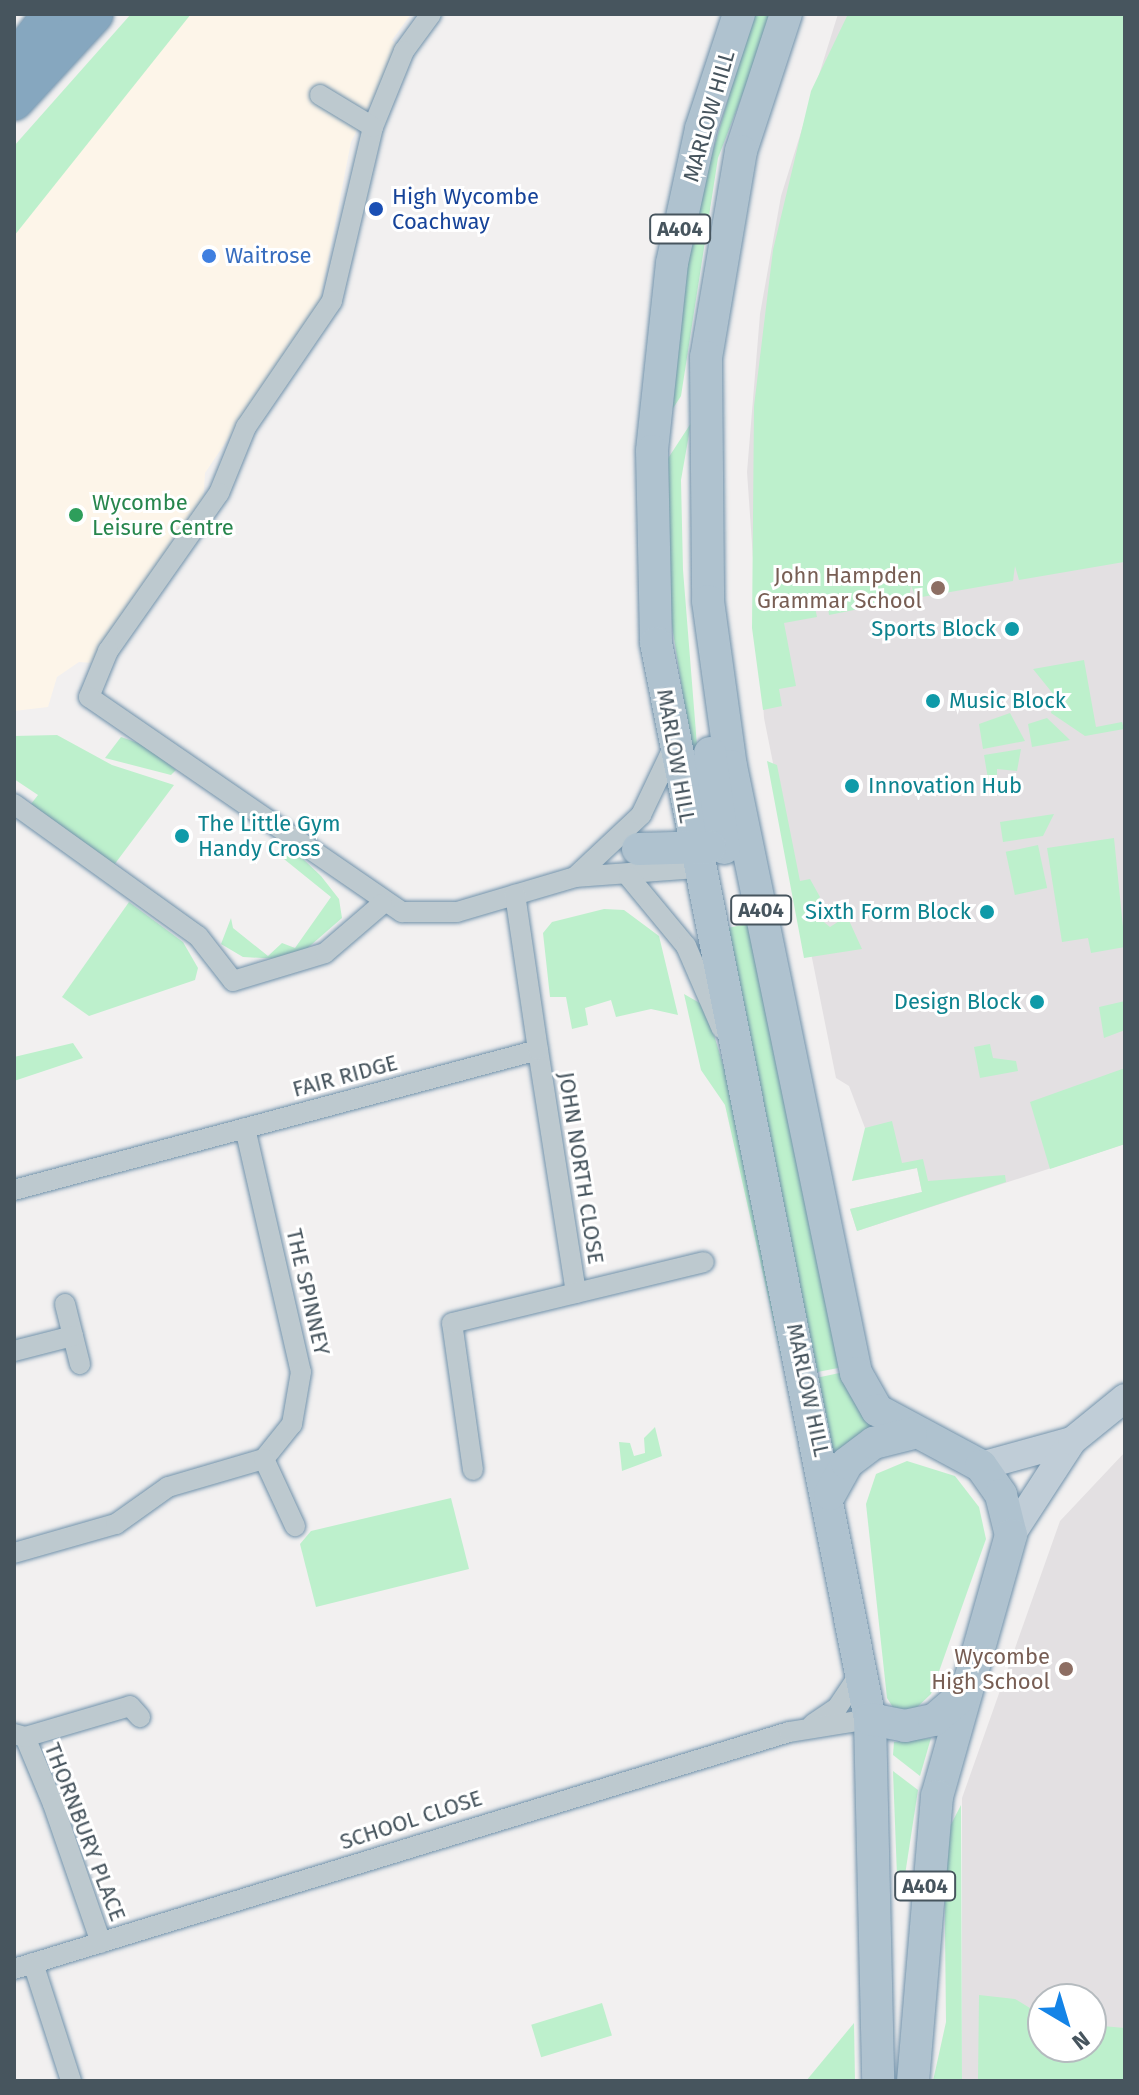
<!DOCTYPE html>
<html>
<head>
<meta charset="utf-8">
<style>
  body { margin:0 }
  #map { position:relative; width:1139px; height:2095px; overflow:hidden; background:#f2f0f0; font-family:"Fira Sans",sans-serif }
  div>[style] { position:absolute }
  .commercial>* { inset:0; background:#fdf5e9 }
  .education>* { inset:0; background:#e3e0e2 }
  .green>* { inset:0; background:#bdf0cc; transform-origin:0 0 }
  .roads { filter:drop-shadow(0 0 2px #7192ab) drop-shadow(0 0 2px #7192ab) }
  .street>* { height:20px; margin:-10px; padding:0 10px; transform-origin:10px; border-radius:10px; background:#bdc9cf }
  .secondary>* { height:28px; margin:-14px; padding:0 14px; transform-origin:14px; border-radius:14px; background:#c0cdd7 }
  .primary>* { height:32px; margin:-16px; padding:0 16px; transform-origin:16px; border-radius:16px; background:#afc2cf }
  .highway>* { height:38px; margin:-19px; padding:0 19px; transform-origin:19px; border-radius:19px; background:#86a7bf }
  .dots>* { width:22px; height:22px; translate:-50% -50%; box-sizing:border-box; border:4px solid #fff; border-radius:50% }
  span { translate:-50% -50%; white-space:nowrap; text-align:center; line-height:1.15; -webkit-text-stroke:6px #fff; paint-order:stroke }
  .shield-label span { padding:2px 6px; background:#fff; border:2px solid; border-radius:6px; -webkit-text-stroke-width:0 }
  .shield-label { font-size:20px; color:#47555e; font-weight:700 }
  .street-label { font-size:22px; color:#47555e }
  .transit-label { font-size:22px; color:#164399 }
  .left { translate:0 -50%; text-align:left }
  .shop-label { font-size:22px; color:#366cbe }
  .leisure-label { font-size:22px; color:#27864d }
  .education-label { font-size:22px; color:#785e54 }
  .right { translate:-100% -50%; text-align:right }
  .culture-label { font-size:22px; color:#0d838f }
  .frame { position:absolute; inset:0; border:16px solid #47555e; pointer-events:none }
  .north { position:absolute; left:1027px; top:1983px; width:80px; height:80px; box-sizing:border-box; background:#fff; border:2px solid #b5bbbf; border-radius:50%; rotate:142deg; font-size:22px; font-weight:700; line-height:32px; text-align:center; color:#47555e }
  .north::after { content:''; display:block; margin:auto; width:28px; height:36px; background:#1484e7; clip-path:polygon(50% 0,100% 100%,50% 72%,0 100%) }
</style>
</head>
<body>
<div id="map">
  <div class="commercial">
    <i style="clip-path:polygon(176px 14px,411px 14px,392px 40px,400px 48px,351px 142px,320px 302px,205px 473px,203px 509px,93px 663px,79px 662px,57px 677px,48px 707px,14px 711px,14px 198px)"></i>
  </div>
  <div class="education">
    <i style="clip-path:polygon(838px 14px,1125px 14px,1125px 1144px,857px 1231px,850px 1209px,922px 1192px,917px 1168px,871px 1177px,865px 1128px,849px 1086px,836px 1078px,764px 718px,747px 472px,760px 314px,781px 196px)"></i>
    <i style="clip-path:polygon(evenodd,1125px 1452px,1125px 2081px,962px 2081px,962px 1798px,1060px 1521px,1125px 1452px,1043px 1999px,1091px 1999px,1091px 2047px,1043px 2047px,1043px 1999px)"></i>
  </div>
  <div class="green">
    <i style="clip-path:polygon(131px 14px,191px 14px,14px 236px,14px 146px)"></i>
    <i style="clip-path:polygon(753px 14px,774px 14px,718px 158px,681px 396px,668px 416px,693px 219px)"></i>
    <i style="clip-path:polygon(848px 14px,1125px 14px,1124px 562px,1019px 580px,1015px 566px,1013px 581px,916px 598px,911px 585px,909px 599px,829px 615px,827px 600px,814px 602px,817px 617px,784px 623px,796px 686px,779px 689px,782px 706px,763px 710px,752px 628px,754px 406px,773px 250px,811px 91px)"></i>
    <i style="clip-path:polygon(691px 423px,681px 480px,683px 570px,703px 821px,669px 607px,665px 463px)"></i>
    <i style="clip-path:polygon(1084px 660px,1096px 727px,1122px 722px,1124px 729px,1085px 736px,1051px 713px,1054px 695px,1033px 669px)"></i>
    <i style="clip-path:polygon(1010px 713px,1025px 741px,983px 749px,979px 724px)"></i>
    <i style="clip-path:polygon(1047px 718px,1070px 740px,1032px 747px,1028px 724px)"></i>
    <i style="clip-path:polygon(57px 735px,112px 765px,174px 785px,114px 865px,31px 804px,38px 795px,14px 779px,14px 736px)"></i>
    <i style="clip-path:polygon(121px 737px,147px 746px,176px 770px,171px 775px,105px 758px)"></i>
    <i style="clip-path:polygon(1021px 749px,1017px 771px,997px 769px,997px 778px,988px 779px,984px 755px)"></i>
    <i style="clip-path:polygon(767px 761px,777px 765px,800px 881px,810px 879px,820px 897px,809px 910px,830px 927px,847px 916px,862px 949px,804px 958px)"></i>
    <i style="clip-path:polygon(1054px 814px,1043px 836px,1003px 842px,1000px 822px)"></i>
    <i style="clip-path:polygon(1114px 838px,1125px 947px,1091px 953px,1088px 938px,1062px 942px,1047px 848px)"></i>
    <i style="left:1038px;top:845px;width:44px;height:33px;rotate:78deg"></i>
    <i style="clip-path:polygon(279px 855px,301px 857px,321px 876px,339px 899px,342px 918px,303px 952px,281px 959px,243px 957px,221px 944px,231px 918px,233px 928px,268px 956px,282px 943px,295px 948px,331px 897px)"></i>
    <i style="clip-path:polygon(129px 902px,183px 942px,198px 968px,195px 980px,89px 1016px,62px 997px)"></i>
    <i style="clip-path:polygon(604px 909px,624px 910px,659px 936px,678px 1015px,651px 1009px,616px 1017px,611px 1000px,585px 1008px,588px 1025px,572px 1029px,566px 997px,550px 997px,543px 933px,552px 922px)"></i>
    <i style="left:753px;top:923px;width:453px;height:29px;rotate:79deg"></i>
    <i style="clip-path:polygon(684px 994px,705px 1006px,744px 1132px,783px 1363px,725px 1105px,701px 1070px)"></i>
    <i style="clip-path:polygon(1125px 1001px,1125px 1030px,1104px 1038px,1099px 1007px)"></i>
    <i style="clip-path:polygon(73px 1043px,83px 1058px,14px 1081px,14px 1057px)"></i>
    <i style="clip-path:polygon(990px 1044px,993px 1058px,1016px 1061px,1018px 1071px,980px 1078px,974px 1047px)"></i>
    <i style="clip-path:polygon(1125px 1068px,1125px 1144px,1050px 1169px,1030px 1102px)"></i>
    <i style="clip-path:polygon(892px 1121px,902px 1163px,923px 1159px,928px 1181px,1005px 1175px,1006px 1182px,857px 1231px,850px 1209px,922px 1192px,917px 1168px,852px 1181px,865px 1128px)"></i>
    <i style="clip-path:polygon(844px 1372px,880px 1427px,832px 1457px,816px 1378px)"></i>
    <i style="clip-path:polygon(655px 1427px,662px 1456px,622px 1471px,619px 1442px,630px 1443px,634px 1456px,645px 1453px,644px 1438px)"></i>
    <i style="clip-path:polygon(907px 1461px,955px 1476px,979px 1507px,986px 1539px,931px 1694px,911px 1713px,894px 1709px,887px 1698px,866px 1504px,876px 1474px)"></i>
    <i style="clip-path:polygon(451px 1498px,469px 1569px,316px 1607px,300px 1544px,311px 1531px)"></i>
    <i style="clip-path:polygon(931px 1738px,920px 1776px,893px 1755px,894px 1742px)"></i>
    <i style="clip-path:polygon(893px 1771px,918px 1790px,905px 1875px,897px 1876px)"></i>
    <i style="clip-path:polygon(961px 1805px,962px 2081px,933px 2081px,946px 2022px,944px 1838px)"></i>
    <i style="clip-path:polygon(979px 1995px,1015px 1999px,1043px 2016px,1043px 2047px,1091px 2047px,1091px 2025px,1125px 2028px,1125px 2081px,978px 2081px)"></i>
    <i style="left:602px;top:2003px;width:34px;height:74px;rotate:73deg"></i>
    <i style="clip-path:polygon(854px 2023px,855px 2081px,806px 2081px)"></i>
  </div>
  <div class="roads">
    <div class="street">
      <i style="left:431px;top:14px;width:46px;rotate:126.1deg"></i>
      <i style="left:404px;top:51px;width:82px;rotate:112.2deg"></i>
      <i style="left:373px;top:127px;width:179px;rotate:103.3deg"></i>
      <i style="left:332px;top:301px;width:153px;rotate:124.3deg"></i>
      <i style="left:246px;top:427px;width:71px;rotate:112.2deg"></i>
      <i style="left:219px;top:493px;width:193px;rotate:125.1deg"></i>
      <i style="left:108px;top:651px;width:50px;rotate:112.4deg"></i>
      <i style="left:89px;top:697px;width:380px;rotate:34.5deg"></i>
      <i style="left:402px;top:912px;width:55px"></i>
      <i style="left:457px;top:912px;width:123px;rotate:-16.5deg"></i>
      <i style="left:575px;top:877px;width:122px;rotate:-4.2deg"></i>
      <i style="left:320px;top:95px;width:62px;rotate:31.1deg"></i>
      <i style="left:14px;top:804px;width:226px;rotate:35.7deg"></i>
      <i style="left:198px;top:936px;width:57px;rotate:52.1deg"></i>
      <i style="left:233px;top:981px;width:96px;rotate:-16.9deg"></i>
      <i style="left:325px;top:953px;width:75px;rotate:-40.7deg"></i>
      <i style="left:575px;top:877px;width:91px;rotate:-43.2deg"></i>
      <i style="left:641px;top:815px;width:72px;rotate:-64.5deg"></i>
      <i style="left:629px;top:877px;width:89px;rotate:50.4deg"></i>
      <i style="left:686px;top:946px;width:90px;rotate:66.6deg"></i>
      <i style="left:538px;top:1050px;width:246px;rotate:81.1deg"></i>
      <i style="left:245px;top:1128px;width:250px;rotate:77.1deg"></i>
      <i style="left:301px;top:1372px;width:53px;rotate:99.8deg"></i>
      <i style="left:292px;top:1424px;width:45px;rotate:128.7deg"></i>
      <i style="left:14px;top:1190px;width:542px;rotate:-14.96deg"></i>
      <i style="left:538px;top:1050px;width:157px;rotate:-98.4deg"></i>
      <i style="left:65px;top:1304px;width:62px;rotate:76deg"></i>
      <i style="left:14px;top:1351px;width:61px;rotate:-14.3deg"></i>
      <i style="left:473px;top:1470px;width:148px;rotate:-98.1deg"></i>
      <i style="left:452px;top:1323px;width:259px;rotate:-13.6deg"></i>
      <i style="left:14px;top:1553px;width:106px;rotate:-15.9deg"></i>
      <i style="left:116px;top:1524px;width:64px;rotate:-35.4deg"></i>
      <i style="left:168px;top:1487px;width:100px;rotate:-16.3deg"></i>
      <i style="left:264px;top:1459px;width:74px;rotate:65.2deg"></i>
      <i style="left:813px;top:1724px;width:29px;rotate:-34deg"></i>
      <i style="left:837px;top:1708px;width:43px;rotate:-56.3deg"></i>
      <i style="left:14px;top:1734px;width:11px;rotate:15deg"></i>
      <i style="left:25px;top:1737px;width:73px;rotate:67.3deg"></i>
      <i style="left:53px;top:1804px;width:147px;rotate:70.9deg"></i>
      <i style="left:25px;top:1737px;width:109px;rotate:-16.4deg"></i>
      <i style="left:130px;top:1706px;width:15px;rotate:48deg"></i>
      <i style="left:33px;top:1963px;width:124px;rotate:72.1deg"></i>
      <i style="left:14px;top:1969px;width:810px;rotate:-17deg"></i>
      <i style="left:789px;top:1732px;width:82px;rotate:-9.1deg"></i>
    </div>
    <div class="secondary">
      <i style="left:981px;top:1466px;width:94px;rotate:-15.4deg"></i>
      <i style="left:1011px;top:1535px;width:112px;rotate:-57deg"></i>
      <i style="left:1072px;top:1441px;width:68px;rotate:-39.1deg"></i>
    </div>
    <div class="primary">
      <i style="left:739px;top:14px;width:121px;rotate:108.3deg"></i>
      <i style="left:701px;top:129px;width:137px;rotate:102.2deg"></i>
      <i style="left:672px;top:263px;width:189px;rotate:96.1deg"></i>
      <i style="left:652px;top:451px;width:192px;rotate:88.8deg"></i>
      <i style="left:656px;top:643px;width:1097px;rotate:78.75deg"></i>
      <i style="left:870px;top:1719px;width:362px;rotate:88.7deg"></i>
      <i style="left:786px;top:14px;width:144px;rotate:108.2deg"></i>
      <i style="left:741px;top:151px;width:209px;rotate:99.6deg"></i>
      <i style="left:706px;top:357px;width:244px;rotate:89.5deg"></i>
      <i style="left:708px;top:601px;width:167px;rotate:82.1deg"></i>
      <i style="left:731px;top:766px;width:620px;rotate:78.36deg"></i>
      <i style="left:856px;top:1373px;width:43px;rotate:60.4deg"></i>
      <i style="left:877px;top:1410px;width:118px;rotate:28.3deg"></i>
      <i style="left:981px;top:1466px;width:35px;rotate:55deg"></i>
      <i style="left:1001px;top:1495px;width:41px;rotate:76deg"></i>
      <i style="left:1011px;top:1535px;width:271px;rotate:105.8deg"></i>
      <i style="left:937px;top:1796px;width:286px;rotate:94.8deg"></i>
      <i style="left:710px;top:753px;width:96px;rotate:81.6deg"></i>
      <i style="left:638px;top:849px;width:72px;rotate:-1.6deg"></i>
      <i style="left:830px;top:1494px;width:35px;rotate:-61deg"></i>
      <i style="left:847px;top:1463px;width:34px;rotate:-37deg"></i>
      <i style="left:874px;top:1443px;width:38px;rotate:-14deg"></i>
      <i style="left:870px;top:1719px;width:36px;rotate:11deg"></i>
      <i style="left:905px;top:1726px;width:30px;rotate:-12deg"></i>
      <i style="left:934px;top:1720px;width:37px;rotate:-41deg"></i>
    </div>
    <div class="highway">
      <i style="left:14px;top:64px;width:63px;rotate:-52.8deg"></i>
      <i style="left:14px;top:101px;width:118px;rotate:-47.4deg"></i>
    </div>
  </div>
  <div class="dots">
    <i style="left:376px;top:209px;background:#1a4fb4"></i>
    <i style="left:209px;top:256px;background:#3f7fe0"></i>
    <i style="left:76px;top:515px;background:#2e9e5b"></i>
    <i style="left:938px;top:588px;background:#8d6e63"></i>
    <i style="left:1012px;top:629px;background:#0f9aa8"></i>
    <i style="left:933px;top:701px;background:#0f9aa8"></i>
    <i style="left:852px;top:786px;background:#0f9aa8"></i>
    <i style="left:182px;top:836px;background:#0f9aa8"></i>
    <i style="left:987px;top:912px;background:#0f9aa8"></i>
    <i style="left:1037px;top:1002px;background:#0f9aa8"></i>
    <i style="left:1066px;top:1669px;background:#8d6e63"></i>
  </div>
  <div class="shield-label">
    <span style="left:680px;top:229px">A404</span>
    <span style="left:761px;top:910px">A404</span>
    <span style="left:925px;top:1886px">A404</span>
  </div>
  <div class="street-label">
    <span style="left:709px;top:116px;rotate:-74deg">MARLOW HILL</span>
    <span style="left:676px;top:756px;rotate:80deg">MARLOW HILL</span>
    <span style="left:345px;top:1076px;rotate:-15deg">FAIR RIDGE</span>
    <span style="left:581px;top:1168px;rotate:81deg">JOHN NORTH CLOSE</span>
    <span style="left:308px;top:1292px;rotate:77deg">THE SPINNEY</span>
    <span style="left:808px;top:1390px;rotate:78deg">MARLOW HILL</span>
    <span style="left:411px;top:1820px;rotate:-18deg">SCHOOL CLOSE</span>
    <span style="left:85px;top:1832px;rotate:69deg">THORNBURY PLACE</span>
  </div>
  <div class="transit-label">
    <span class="left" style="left:392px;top:209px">High Wycombe<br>Coachway</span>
  </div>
  <div class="shop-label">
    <span class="left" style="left:225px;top:256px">Waitrose</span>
  </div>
  <div class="leisure-label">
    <span class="left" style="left:92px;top:515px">Wycombe<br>Leisure Centre</span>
  </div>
  <div class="education-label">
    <span class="right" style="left:922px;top:588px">John Hampden<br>Grammar School</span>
    <span class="right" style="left:1050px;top:1669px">Wycombe<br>High School</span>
  </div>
  <div class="culture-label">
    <span class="right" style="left:996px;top:629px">Sports Block</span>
    <span class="left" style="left:949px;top:701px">Music Block</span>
    <span class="left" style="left:868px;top:786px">Innovation Hub</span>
    <span class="left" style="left:198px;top:836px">The Little Gym<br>Handy Cross</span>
    <span class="right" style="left:971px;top:912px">Sixth Form Block</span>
    <span class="right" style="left:1021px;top:1002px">Design Block</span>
  </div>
  <div class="frame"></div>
  <div class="north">N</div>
</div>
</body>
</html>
